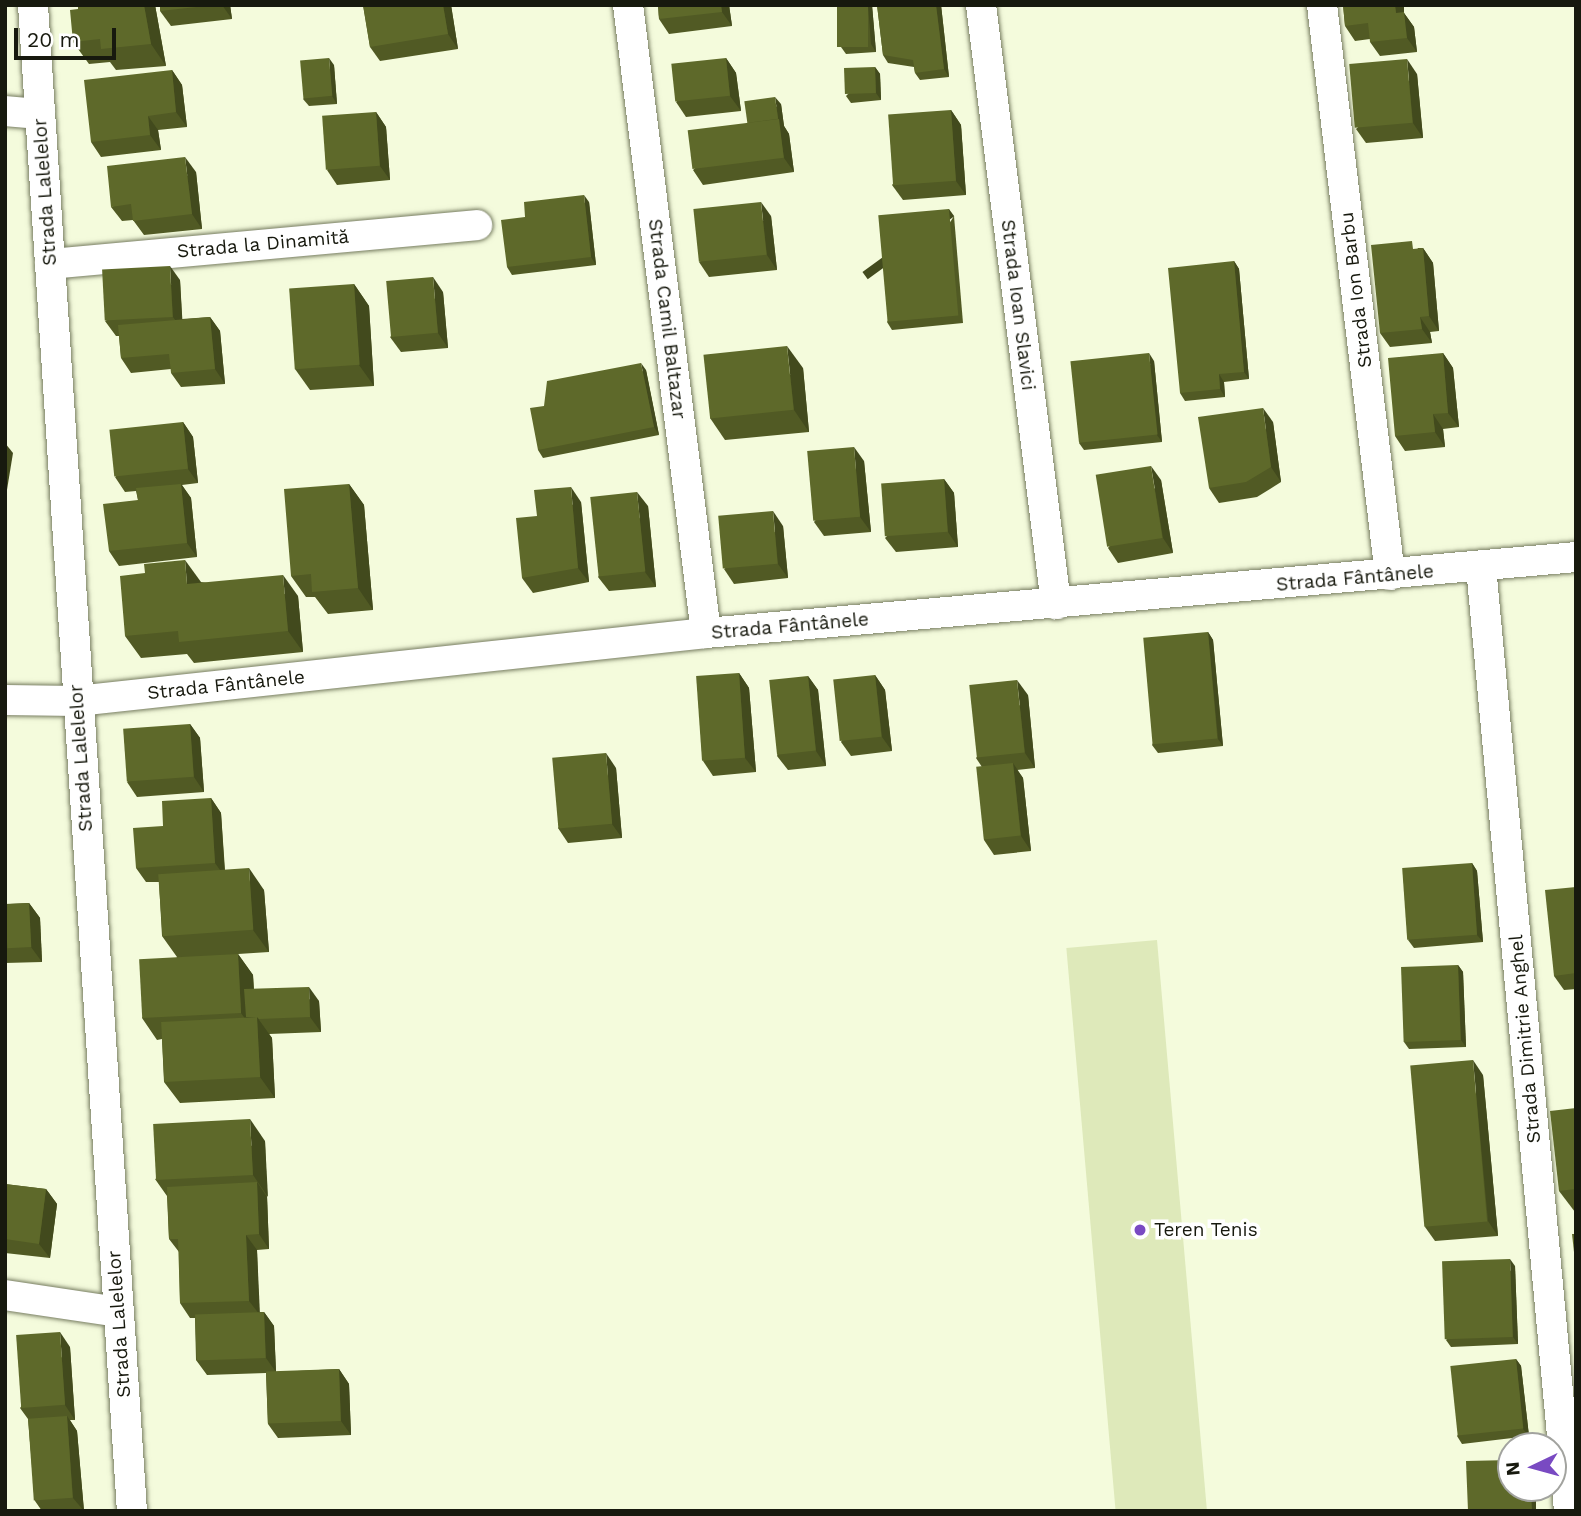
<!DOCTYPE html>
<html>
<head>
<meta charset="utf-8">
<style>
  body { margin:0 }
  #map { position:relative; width:1581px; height:1516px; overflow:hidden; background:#f4fbdc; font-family:"Work Sans",sans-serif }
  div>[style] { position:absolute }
  .green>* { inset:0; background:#dee9ba; transform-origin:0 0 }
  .roads { filter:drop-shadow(0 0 2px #777d61) drop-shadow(0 0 2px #777d61) }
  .street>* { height:30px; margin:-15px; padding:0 15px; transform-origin:15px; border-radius:15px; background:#fff }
  .wall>* { inset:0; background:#515a24 }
  .shaded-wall>* { inset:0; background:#424a1d; transform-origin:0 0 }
  .building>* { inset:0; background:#5e692a; transform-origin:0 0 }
  .dots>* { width:19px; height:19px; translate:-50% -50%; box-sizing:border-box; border:4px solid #fff; border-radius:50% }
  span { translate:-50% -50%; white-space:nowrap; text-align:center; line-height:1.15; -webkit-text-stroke:7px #fff; paint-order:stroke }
  .street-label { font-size:19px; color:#17190e }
  .poi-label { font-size:19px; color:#17190e }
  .left { translate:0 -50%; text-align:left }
  .frame { position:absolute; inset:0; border:7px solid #17190e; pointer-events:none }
  .north { position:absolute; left:1497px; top:1432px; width:70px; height:70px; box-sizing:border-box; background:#fff; border:2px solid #a2a39f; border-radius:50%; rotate:265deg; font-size:19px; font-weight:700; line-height:28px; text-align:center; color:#17190e }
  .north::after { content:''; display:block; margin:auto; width:24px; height:32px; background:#794ac2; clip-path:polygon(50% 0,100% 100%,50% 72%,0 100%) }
  .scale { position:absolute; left:14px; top:28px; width:102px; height:32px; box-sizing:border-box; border:4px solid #17190e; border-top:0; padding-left:9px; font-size:21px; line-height:24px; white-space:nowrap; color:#17190e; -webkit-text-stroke:5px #fff; paint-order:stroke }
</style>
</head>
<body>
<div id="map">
  <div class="green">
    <i style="left:1157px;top:940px;width:574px;height:91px;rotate:85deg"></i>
  </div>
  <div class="roads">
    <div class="street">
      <i style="left:33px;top:5px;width:1509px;rotate:86.24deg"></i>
      <i style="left:628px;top:5px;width:633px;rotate:82.92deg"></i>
      <i style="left:981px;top:5px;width:604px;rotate:82.86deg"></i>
      <i style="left:1322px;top:5px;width:574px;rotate:83.2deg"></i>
      <i style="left:5px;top:111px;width:35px;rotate:5deg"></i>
      <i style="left:50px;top:264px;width:429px;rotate:-5.2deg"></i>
      <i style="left:1481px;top:567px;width:948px;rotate:84.67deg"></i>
      <i style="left:5px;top:700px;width:72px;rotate:0.8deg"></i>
      <i style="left:77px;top:701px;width:633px;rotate:-6.17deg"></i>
      <i style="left:706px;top:633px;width:873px;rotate:-4.99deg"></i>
      <i style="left:5px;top:1295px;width:115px;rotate:8.5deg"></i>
    </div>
  </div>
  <div class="wall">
    <i style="clip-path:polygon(78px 5px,155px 5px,166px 66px,116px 70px,110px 62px,89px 64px,73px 42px,78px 9px)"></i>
    <i style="clip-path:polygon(160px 5px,230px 5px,232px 19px,171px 26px,160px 11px)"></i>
    <i style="clip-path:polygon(363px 5px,451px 5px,458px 49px,380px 61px,370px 47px)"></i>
    <i style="clip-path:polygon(658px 5px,729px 5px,732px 26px,669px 34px,659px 19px)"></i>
    <i style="clip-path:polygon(837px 5px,872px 5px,876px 52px,846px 54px,841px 47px)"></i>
    <i style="clip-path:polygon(877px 5px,941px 5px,949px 77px,920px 80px,915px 73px,914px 67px,888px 63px,883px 55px)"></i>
    <i style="clip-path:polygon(1343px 5px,1404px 5px,1404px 13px,1414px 27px,1417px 52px,1380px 56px,1370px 42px,1370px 39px,1355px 41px,1345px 26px)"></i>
    <i style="clip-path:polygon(726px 58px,736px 73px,741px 111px,686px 117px,676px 102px)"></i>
    <i style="clip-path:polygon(334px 65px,337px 104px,309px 106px,303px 99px)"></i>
    <i style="clip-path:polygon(875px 67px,880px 74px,881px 100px,851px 103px,846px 96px)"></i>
    <i style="clip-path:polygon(172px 70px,182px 85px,187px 127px,158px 130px,161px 150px,101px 157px,91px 142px)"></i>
    <i style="clip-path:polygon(1417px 74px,1423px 138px,1366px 143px,1356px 129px)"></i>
    <i style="clip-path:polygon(781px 104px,784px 126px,789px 134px,794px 172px,703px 185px,693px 170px,747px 123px)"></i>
    <i style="clip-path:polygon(951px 110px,961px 125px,966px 195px,903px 200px,892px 185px)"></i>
    <i style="clip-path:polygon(376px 112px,386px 127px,390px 180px,337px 185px,327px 170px)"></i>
    <i style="clip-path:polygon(196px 172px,202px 229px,144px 235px,133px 220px,122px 221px,111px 207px)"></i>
    <i style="clip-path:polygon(589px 202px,596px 265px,512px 275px,507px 267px,525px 217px)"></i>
    <i style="clip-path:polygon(771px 216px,777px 270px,709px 277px,699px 262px)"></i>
    <i style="clip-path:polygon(954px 216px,963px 323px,892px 330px,887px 322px)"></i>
    <i style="clip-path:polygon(1418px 248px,1423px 248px,1433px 263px,1439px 331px,1430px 332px,1432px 343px,1390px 347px,1380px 333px)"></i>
    <i style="clip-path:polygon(1234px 261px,1239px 269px,1249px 379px,1224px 382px,1225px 397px,1185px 401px,1180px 393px)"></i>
    <i style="clip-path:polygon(180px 280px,182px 319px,210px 317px,220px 331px,225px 384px,181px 387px,171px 373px,171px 369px,131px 373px,121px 358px,119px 336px,116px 336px,105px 321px)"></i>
    <i style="clip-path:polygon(354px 284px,369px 306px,374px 386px,310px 390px,295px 369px)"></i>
    <i style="clip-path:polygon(443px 292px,448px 348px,401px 352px,390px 337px)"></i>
    <i style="clip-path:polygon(1443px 353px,1453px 368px,1459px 427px,1443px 429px,1445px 447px,1405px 451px,1395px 436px)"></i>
    <i style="clip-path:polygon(1154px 361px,1162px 442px,1084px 450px,1079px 443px)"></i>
    <i style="clip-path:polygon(803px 368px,809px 432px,725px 440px,710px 418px)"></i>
    <i style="clip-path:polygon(646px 370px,659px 435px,543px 458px,538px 450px,544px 406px)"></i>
    <i style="clip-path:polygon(183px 422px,193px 437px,198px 483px,182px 485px,191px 498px,197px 557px,119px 566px,109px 551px,138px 500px,136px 491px,125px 492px,115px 477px)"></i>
    <i style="clip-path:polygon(1273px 422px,1281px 482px,1257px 497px,1219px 503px,1209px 488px)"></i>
    <i style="clip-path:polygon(864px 461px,871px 532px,824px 536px,814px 522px)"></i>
    <i style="clip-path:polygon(944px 479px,954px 493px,958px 547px,896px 552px,885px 538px)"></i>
    <i style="clip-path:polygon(1161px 480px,1173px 553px,1118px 563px,1108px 548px)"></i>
    <i style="clip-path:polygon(349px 484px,364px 505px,373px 610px,328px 614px,315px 597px,306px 597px,291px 576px)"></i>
    <i style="clip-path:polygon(581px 502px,589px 582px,533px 593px,522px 578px,537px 516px)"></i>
    <i style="clip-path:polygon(648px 506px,656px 587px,609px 591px,598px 577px)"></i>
    <i style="clip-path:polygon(783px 526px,788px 578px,734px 584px,724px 569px)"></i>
    <i style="clip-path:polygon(201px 582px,298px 596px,303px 652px,194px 663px,187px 654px,141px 658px,125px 636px)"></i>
    <i style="clip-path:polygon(1208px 632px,1213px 640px,1223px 746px,1158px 753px,1152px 745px)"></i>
    <i style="clip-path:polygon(739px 673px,749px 688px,756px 772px,713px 776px,703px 761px)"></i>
    <i style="clip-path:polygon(875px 675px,885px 690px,892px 751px,851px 756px,841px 742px)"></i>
    <i style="clip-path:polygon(808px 676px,818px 690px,826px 766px,788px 770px,777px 756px)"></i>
    <i style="clip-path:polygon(1028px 695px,1035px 768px,1017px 770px,1023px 778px,1031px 851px,994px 855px,984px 840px,982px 767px,976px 758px)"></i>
    <i style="clip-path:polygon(190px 724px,200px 738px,204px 792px,137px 797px,127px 782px)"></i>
    <i style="clip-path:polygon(616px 768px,622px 838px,568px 843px,558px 828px)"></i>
    <i style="clip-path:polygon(211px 798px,221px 813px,225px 870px,264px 890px,269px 952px,238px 954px,253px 975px,254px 989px,319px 1001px,321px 1032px,269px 1034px,272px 1038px,275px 1098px,180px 1103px,164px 1082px,162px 1039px,157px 1040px,142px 1018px,177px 957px,162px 936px,159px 882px,146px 882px,136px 868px)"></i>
    <i style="clip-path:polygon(1472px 863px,1477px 871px,1483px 942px,1414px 948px,1408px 940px)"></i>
    <i style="clip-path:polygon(1576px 887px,1576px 989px,1564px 990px,1554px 976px)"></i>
    <i style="clip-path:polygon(29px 903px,40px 918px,42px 962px,5px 963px,5px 904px)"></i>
    <i style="clip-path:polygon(1458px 965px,1463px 972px,1466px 1047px,1409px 1049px,1404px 1042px)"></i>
    <i style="clip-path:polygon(1483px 1075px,1498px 1236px,1435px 1241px,1425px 1227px)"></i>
    <i style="clip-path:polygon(1576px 1108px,1576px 1212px,1575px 1212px,1559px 1191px)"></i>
    <i style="clip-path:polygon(265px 1141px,269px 1249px,257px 1250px,259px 1312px,264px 1312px,274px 1326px,276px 1372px,339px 1369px,349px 1384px,351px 1435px,278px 1438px,268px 1424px,266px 1373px,207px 1375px,196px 1360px,195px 1318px,190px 1318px,180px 1303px,179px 1252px,169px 1239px,167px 1196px,155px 1179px)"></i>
    <i style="clip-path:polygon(5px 1184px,46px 1189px,57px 1204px,50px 1258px,5px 1253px)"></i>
    <i style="clip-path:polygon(1515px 1266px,1518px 1344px,1451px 1347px,1446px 1340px)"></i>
    <i style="clip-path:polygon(70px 1347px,75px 1420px,70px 1420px,77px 1431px,84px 1511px,42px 1511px,35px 1501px,28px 1419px,20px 1408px)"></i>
    <i style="clip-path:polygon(1516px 1359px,1521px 1366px,1529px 1436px,1462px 1444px,1457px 1436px)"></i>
  </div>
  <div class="shaded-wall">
    <i style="clip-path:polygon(144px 5px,155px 5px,166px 66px,151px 44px)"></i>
    <i style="clip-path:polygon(222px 5px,230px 5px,232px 19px)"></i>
    <i style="clip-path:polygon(443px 5px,451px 5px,458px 49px,448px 34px)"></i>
    <i style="clip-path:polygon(721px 5px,729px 5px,732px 26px,722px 12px)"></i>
    <i style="clip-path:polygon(868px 5px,872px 5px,876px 52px,871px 44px)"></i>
    <i style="clip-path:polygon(936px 5px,941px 5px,949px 77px,944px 69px)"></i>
    <i style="clip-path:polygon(1395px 5px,1404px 5px,1404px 13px,1414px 27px,1417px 52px,1407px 38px,1396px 13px)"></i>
    <i style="clip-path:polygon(329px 58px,334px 65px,337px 104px,332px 96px)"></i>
    <i style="clip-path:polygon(726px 58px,736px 73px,741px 111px,730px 96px)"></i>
    <i style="clip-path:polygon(1407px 59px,1417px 74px,1423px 138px,1413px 123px)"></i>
    <i style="clip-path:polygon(875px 67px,880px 74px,881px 100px,876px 93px)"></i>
    <i style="clip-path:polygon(172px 70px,182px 85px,187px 127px,176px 112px)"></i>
    <i style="clip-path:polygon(775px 97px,781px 104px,784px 126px,789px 134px,794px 172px,784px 158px)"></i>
    <i style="clip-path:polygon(951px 110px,961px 125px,966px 195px,956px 181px)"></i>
    <i style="clip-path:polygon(376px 112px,386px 127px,390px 180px,380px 166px)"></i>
    <i style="clip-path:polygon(148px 116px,158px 130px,161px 150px,150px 135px)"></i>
    <i style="clip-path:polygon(185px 157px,196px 172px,202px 229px,192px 214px)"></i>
    <i style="clip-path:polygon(584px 195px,589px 202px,596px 265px,591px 257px)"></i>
    <i style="clip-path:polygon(761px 202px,771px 216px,777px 270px,767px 255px)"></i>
    <i style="left:949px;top:209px;width:9px;height:107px;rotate:54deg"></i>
    <i style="clip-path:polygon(1423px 248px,1433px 263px,1439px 331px,1429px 316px)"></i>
    <i style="clip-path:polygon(1234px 261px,1239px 269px,1249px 379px,1244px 372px)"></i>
    <i style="clip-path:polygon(170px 266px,180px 280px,183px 331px,173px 317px)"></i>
    <i style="clip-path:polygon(433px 277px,443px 292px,448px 348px,438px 333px)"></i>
    <i style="clip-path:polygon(354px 284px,369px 306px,374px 386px,359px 365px)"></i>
    <i style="clip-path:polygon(210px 317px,220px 331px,225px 384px,215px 369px)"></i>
    <i style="clip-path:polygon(1420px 317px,1430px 332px,1432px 343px,1422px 329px)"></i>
    <i style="clip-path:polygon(787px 346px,803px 368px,809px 432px,794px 410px)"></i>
    <i style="clip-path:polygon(1149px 353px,1154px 361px,1162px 442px,1157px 435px)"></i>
    <i style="clip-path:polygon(1443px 353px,1453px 368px,1459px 427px,1448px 413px)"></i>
    <i style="clip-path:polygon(641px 363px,646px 370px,659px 435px,654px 427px)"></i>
    <i style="clip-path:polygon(1219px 374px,1224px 382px,1225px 397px,1220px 389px)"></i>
    <i style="clip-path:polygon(1263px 408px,1273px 422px,1281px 482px,1271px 467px)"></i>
    <i style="clip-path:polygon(1433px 414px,1443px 429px,1445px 447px,1435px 432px)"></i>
    <i style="clip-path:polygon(183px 422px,193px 437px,198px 483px,188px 469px)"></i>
    <i style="clip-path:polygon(5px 443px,13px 453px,5px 502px)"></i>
    <i style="clip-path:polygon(854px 447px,864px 461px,871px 532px,860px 517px)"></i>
    <i style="clip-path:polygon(1151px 466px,1161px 480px,1173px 553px,1163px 538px)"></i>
    <i style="clip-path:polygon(944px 479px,954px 493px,958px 547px,948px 532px)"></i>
    <i style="clip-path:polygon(181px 484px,191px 498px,197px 557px,187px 543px)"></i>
    <i style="clip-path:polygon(349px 484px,364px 505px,373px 610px,358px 588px)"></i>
    <i style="clip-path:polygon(571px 487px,581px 502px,589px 582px,578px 568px)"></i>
    <i style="clip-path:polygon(637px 492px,648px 506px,656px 587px,645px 572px)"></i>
    <i style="clip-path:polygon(773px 511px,783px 526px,788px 578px,778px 564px)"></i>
    <i style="clip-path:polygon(185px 560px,201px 582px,203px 605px,187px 584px)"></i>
    <i style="clip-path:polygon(283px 575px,298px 596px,303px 652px,288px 631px)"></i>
    <i style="clip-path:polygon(1208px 632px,1213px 640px,1223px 746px,1218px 739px)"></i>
    <i style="clip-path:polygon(739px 673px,749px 688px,756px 772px,745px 758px)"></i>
    <i style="clip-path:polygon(875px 675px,885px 690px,892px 751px,882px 737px)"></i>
    <i style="clip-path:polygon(808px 676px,818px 690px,826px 766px,816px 751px)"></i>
    <i style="clip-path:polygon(1017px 680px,1028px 695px,1035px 768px,1025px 753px)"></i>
    <i style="clip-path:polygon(190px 724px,200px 738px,204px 792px,194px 777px)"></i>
    <i style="clip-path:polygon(606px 753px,616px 768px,622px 838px,612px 824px)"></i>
    <i style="clip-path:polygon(1013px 763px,1023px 778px,1031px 851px,1021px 836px)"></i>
    <i style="clip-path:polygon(211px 798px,221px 813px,225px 877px,215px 863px)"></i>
    <i style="clip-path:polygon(1472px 863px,1477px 871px,1483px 942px,1477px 935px)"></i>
    <i style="clip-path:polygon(249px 868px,264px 890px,269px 952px,253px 930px)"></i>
    <i style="clip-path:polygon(29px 903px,40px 918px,42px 962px,31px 947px)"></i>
    <i style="clip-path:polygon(238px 954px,253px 975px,255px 1019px,246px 1020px,241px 1013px)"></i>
    <i style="clip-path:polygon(1458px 965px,1463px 972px,1466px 1047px,1461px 1040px)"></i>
    <i style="clip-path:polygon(309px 987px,319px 1001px,321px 1032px,310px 1017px)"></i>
    <i style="clip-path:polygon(257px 1017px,272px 1038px,275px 1098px,260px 1077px)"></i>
    <i style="clip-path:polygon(1473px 1060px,1483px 1075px,1498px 1236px,1488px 1221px)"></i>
    <i style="clip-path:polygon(250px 1119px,265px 1141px,268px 1197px,253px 1175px)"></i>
    <i style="clip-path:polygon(257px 1182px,267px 1197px,269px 1249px,259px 1234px)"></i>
    <i style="clip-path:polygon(46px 1189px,57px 1204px,50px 1258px,39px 1244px)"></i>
    <i style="clip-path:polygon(246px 1235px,257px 1250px,260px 1315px,249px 1301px)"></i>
    <i style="clip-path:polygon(1510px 1259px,1515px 1266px,1518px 1344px,1513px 1337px)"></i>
    <i style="clip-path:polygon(264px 1312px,274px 1326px,276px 1372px,266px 1358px)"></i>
    <i style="clip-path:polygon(60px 1332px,70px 1347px,75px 1420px,65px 1405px)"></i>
    <i style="clip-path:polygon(1516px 1359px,1521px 1366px,1529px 1436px,1523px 1429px)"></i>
    <i style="clip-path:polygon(339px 1369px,349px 1384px,351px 1435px,341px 1421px)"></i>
    <i style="clip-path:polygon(67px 1416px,77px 1431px,84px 1511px,73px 1498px)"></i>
    <i style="left:1531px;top:1488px;width:5px;height:23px"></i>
  </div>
  <div class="building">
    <i style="clip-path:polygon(78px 5px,144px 5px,151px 44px,101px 49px,100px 39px,73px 42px,70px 10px,78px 9px)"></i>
    <i style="clip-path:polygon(160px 5px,215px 5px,160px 11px)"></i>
    <i style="clip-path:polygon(363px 5px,443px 5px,448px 34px,370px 47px)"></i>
    <i style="clip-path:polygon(658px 5px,721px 5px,722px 12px,659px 19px)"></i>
    <i style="left:837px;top:5px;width:31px;height:42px"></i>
    <i style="clip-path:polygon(877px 5px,936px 5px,944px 69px,915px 73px,913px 60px,883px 55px)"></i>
    <i style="clip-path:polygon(1343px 5px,1395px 5px,1396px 13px,1404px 12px,1407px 38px,1370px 42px,1368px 23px,1345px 26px)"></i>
    <i style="left:329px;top:58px;width:38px;height:29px;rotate:85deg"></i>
    <i style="left:726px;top:58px;width:38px;height:55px;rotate:84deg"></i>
    <i style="left:1407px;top:59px;width:64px;height:58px;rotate:85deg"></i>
    <i style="left:875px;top:67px;width:26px;height:31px;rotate:88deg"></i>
    <i style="clip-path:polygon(172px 70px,176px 112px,148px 116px,150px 135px,91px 142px,84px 80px)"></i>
    <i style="left:775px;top:97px;width:22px;height:31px;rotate:82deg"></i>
    <i style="left:951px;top:110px;width:71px;height:63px;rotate:86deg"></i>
    <i style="left:376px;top:112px;width:54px;height:54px;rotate:86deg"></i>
    <i style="left:779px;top:119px;width:39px;height:92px;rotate:83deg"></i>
    <i style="clip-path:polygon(185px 157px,192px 214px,133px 221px,131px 204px,111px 207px,107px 166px)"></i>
    <i style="clip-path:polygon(584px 195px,591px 257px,507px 267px,501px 220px,525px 217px,524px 202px)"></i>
    <i style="left:761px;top:202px;width:53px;height:68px;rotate:84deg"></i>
    <i style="left:949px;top:209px;width:107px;height:71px;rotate:85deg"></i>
    <i style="clip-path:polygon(1412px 241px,1413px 249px,1423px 248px,1429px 316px,1420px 317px,1422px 329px,1380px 333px,1371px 245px)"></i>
    <i style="clip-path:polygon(1234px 261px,1244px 372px,1219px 374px,1220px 389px,1180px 393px,1168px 268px)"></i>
    <i style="left:170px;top:266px;width:51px;height:68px;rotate:87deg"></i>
    <i style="left:433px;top:277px;width:56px;height:47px;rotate:85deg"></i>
    <i style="left:354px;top:284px;width:81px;height:65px;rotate:86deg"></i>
    <i style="clip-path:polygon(210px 317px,215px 369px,171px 373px,169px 354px,121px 358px,118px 325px)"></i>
    <i style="left:787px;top:346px;width:64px;height:84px;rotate:84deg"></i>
    <i style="left:1149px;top:353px;width:82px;height:79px;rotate:84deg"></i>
    <i style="clip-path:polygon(1443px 353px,1448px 413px,1433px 414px,1435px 432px,1395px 436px,1388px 358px)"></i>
    <i style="clip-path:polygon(641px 363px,654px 427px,538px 450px,530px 408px,544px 406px,547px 381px)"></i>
    <i style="clip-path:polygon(1263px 408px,1271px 467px,1246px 482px,1209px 488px,1198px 417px)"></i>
    <i style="left:183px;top:422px;width:47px;height:74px;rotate:84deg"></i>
    <i style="left:854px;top:447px;width:70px;height:47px;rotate:85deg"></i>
    <i style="left:1151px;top:466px;width:73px;height:56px;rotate:81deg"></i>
    <i style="left:944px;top:479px;width:53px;height:63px;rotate:86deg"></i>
    <i style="clip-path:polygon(181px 484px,187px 543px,109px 551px,103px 504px,138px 500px,136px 488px)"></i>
    <i style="clip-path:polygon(349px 484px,358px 588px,312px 592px,311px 574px,291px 576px,284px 489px)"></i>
    <i style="clip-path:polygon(571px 487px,578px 568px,522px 578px,516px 518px,537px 516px,534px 490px)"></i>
    <i style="left:637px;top:492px;width:80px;height:47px;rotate:84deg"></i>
    <i style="left:773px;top:511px;width:53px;height:55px;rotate:85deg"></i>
    <i style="clip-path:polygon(185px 560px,187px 584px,283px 575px,288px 631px,179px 642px,178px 631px,125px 636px,120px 576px,145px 573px,144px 564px)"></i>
    <i style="left:1208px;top:632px;width:107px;height:65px;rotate:85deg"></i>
    <i style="left:739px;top:673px;width:85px;height:43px;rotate:86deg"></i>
    <i style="left:875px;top:675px;width:62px;height:42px;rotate:84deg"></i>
    <i style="left:808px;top:676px;width:75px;height:39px;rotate:84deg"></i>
    <i style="left:1017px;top:680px;width:73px;height:48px;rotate:84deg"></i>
    <i style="left:190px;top:724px;width:53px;height:67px;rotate:86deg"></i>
    <i style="left:606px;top:753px;width:71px;height:54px;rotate:85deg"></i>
    <i style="left:1013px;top:763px;width:73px;height:37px;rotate:84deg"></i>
    <i style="clip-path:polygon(211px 798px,215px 863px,136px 868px,133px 828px,163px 826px,162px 801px)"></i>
    <i style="left:1472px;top:863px;width:72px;height:70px;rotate:86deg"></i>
    <i style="left:249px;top:868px;width:62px;height:91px;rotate:86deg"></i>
    <i style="clip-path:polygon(1576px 887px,1576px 973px,1554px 976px,1545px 890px)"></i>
    <i style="left:29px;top:903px;width:44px;height:24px;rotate:87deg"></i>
    <i style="left:238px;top:954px;width:59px;height:99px;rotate:87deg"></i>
    <i style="left:1458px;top:965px;width:75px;height:57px;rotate:88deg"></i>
    <i style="clip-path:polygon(309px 987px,310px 1017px,259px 1019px,257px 1017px,246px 1017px,244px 989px)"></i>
    <i style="left:257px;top:1017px;width:60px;height:96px;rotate:87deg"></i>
    <i style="left:1473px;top:1060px;width:162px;height:63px;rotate:85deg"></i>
    <i style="clip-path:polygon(1576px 1108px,1576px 1189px,1559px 1191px,1550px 1111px)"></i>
    <i style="left:250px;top:1119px;width:56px;height:97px;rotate:87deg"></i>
    <i style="clip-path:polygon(257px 1182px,259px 1234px,246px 1235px,249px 1301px,180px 1303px,178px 1239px,169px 1239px,167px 1187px)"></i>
    <i style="clip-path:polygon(5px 1184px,46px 1189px,39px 1244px,5px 1239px)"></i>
    <i style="clip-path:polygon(1572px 1234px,1576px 1234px,1576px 1270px)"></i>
    <i style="left:1510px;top:1259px;width:78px;height:68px;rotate:88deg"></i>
    <i style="left:264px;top:1312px;width:46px;height:69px;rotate:88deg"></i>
    <i style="left:60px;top:1332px;width:73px;height:44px;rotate:86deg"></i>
    <i style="left:1516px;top:1359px;width:70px;height:66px;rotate:84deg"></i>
    <i style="left:339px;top:1369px;width:52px;height:73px;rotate:88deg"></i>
    <i style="left:67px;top:1416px;width:82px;height:39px;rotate:86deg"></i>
    <i style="clip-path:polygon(1511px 1460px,1511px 1488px,1531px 1488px,1532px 1511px,1468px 1511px,1466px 1461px)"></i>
  </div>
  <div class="dots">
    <i style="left:1140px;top:1230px;background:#794ac2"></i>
  </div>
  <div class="street-label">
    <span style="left:45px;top:192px;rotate:-94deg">Strada Lalelelor</span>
    <span style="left:263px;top:244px;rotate:-5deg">Strada la Dinamită</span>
    <span style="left:1356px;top:290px;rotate:-97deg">Strada Ion Barbu</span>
    <span style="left:1018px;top:305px;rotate:83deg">Strada Ioan Slavici</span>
    <span style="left:667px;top:319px;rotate:83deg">Strada Camil Baltazar</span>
    <span style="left:1355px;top:578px;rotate:-5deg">Strada Fântânele</span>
    <span style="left:790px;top:626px;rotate:-5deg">Strada Fântânele</span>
    <span style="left:226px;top:685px;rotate:-6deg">Strada Fântânele</span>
    <span style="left:81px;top:758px;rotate:-94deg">Strada Lalelelor</span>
    <span style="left:1525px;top:1039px;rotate:-95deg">Strada Dimitrie Anghel</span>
    <span style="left:119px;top:1324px;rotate:-94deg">Strada Lalelelor</span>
  </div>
  <div class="poi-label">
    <span class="left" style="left:1154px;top:1230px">Teren Tenis</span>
  </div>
  <div class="frame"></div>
  <div class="north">N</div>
  <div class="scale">20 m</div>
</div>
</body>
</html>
